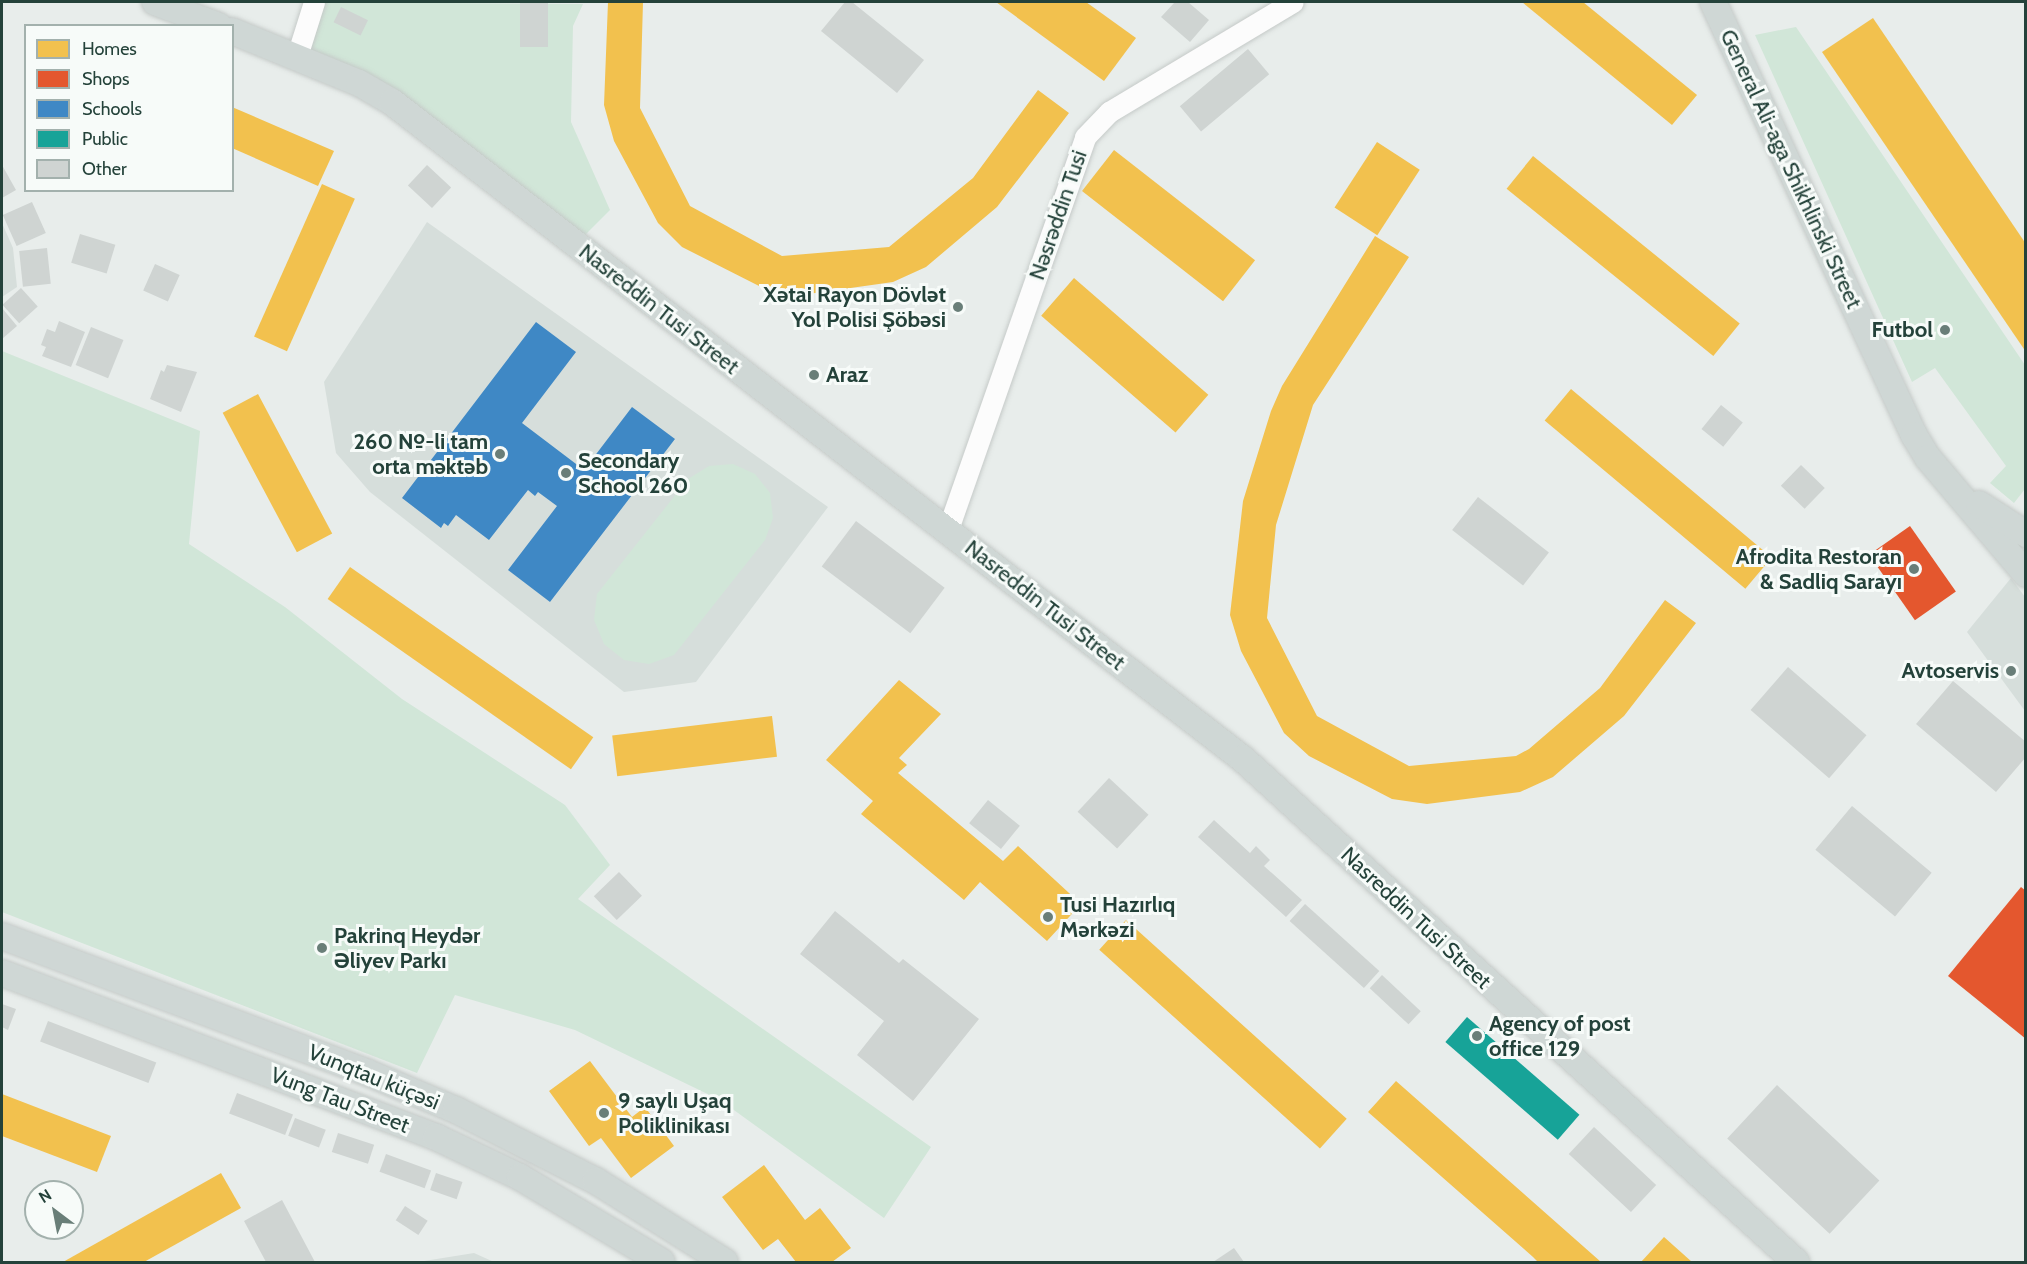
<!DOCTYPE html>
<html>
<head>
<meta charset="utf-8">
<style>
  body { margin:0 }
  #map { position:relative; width:2027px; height:1264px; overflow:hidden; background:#e8edeb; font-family:Cabin,sans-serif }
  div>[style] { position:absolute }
  .built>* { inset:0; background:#d6dedb }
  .green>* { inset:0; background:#d1e6d8 }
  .homes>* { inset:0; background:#f2c14e; transform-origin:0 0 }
  .shops>* { inset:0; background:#e4572e; transform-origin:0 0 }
  .schools>* { inset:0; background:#3f88c5 }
  .public>* { inset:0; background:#17a398; transform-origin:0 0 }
  .building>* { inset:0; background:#cfd4d2; transform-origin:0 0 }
  .roads { filter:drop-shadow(0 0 2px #c5cac8) drop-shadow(0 0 2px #c5cac8) }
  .minor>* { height:21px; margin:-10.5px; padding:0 10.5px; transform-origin:10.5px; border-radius:10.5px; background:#fcfcfc }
  .major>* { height:26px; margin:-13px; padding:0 13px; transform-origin:13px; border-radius:13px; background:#cfd7d5 }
  .dots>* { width:16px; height:16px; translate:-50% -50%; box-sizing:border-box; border:3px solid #f7fbf9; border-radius:50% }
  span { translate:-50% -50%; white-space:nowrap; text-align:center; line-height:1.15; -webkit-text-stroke:6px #f7fbf9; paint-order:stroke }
  .street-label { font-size:22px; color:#24423a }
  .poi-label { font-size:22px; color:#24423a; font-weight:700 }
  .right { translate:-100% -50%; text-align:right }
  .left { translate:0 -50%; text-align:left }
  .frame { position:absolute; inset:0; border:3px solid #24423a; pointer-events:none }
  .legend { position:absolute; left:24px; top:24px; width:210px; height:168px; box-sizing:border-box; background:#f7fbf9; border:2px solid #a3b1ad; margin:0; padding:8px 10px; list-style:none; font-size:18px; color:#24423a }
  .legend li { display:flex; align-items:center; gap:12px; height:30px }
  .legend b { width:30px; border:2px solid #a3b1ad }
  .north { position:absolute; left:24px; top:1180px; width:60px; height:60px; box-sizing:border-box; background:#f7fbf9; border:2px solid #a3b1ad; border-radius:50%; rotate:328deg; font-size:16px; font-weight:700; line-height:24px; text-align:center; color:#24423a }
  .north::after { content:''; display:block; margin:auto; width:21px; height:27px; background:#697e78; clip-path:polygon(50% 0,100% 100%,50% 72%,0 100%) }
</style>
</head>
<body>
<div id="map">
  <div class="built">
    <i style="clip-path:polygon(427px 222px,828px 507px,696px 682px,624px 692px,370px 492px,336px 453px,324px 382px)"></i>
    <i style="clip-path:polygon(2px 223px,13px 248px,17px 287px,2px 297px)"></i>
    <i style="clip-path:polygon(2011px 578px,2025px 597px,2025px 711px,1967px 632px)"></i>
    <i style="clip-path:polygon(474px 1253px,494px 1262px,418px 1262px)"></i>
  </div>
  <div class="green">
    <i style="clip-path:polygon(314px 2px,583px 4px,573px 26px,571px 122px,610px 210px,575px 245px,487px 173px,297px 56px)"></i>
    <i style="clip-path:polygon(1796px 27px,2025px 365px,2025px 489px,2014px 503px,1990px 483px,2006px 466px,1935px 368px,1912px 382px,1755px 35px)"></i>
    <i style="clip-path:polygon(2px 351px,200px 431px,189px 544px,285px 607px,402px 699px,565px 805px,610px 865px,578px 899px,931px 1147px,884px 1218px,720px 1100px,575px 1030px,455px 995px,417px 1073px,2px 912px)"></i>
    <i style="clip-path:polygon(733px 464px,755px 474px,770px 493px,773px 518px,765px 540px,674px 655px,649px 664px,624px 660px,604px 644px,594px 620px,597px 594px,688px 479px,709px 466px)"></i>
  </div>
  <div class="homes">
    <i style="clip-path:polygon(608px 2px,643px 2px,640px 108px,690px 206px,782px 256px,889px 247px,973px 178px,1038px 90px,1069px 113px,997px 207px,926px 267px,893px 282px,801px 295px,765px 289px,682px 247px,658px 223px,614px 141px,604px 105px)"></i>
    <i style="clip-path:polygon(996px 2px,1086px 2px,1136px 38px,1104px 81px)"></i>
    <i style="clip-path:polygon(1522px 2px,1583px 2px,1697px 95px,1672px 125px)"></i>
    <i style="clip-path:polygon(1873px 18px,2026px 244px,2026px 352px,1822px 52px)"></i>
    <i style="clip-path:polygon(232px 107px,334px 151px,318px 186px,232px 148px)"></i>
    <i style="left:1377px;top:142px;width:51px;height:78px;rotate:33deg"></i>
    <i style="left:1114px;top:150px;width:179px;height:52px;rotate:38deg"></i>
    <i style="left:1533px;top:156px;width:266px;height:42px;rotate:39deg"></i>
    <i style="left:322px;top:184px;width:36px;height:167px;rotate:24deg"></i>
    <i style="clip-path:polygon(1375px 236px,1409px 257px,1313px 405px,1276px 525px,1267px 618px,1317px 716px,1409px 766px,1516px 756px,1529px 749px,1600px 688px,1665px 600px,1696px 623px,1624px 716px,1553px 777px,1520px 792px,1427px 804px,1392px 799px,1309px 756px,1284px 733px,1241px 651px,1230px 615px,1243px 501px,1271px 411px,1282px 386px)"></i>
    <i style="left:1074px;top:278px;width:178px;height:50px;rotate:41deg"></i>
    <i style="left:1571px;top:389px;width:262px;height:41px;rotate:40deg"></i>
    <i style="left:258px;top:394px;width:158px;height:40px;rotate:62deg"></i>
    <i style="left:350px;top:567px;width:297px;height:39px;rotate:35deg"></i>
    <i style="clip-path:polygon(899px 680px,941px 714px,899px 758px,907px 765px,898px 773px,1003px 861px,1018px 846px,1081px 904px,1047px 941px,980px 882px,964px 900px,861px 814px,873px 801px,826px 760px)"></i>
    <i style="left:772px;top:716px;width:41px;height:161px;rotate:83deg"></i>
    <i style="left:1126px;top:920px;width:297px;height:40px;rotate:42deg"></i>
    <i style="clip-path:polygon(590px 1061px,632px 1117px,645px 1107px,674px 1146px,631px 1178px,601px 1138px,589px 1146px,549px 1091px)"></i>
    <i style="clip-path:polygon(1396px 1081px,1601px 1262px,1538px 1262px,1533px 1257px,1368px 1112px)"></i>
    <i style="clip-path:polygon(2px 1094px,111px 1136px,97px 1172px,2px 1136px)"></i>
    <i style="clip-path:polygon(764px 1165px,805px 1220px,820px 1208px,851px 1248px,832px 1262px,796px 1262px,778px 1239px,763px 1250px,722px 1197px)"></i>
    <i style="clip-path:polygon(221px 1173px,241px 1208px,144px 1262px,63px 1262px)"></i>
    <i style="clip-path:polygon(1664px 1237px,1692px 1262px,1641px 1262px)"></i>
  </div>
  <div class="shops">
    <i style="left:1910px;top:526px;width:80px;height:50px;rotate:55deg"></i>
    <i style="clip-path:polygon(2021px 887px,2026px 891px,2026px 1039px,1948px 976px)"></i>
  </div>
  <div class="schools">
    <i style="clip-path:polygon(536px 322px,576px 352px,522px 423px,584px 470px,632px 407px,675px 439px,550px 602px,508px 570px,557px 506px,538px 492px,535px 496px,528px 490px,489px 540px,456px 515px,448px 526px,444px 523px,441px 528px,402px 498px)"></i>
  </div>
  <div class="public">
    <i style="left:1467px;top:1017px;width:149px;height:33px;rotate:41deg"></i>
  </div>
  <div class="building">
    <i style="left:520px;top:2px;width:28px;height:45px"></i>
    <i style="clip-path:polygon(845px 2px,852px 2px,924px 60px,897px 93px,821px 31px)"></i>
    <i style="clip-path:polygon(1175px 2px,1188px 2px,1209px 20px,1190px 42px,1161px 17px)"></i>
    <i style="left:341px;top:7px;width:30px;height:17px;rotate:26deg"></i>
    <i style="left:1248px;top:49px;width:33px;height:89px;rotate:50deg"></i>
    <i style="clip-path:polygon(2px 165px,16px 190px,2px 198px)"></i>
    <i style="left:427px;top:165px;width:33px;height:28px;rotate:43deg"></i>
    <i style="left:32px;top:202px;width:34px;height:32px;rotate:66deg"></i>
    <i style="left:80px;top:234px;width:37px;height:30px;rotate:17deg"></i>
    <i style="left:47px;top:248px;width:36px;height:28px;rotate:84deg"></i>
    <i style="left:155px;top:264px;width:27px;height:29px;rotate:24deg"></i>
    <i style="left:21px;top:288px;width:25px;height:25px;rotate:48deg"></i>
    <i style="clip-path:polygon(2px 308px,17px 326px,2px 339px)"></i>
    <i style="clip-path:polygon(59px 321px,85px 332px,71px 367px,42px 356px,46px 347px,41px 345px,47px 329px,55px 332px)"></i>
    <i style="left:91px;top:327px;width:35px;height:41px;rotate:22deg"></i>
    <i style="clip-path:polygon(167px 365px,197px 372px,181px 412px,150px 399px,161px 370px,164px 372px)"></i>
    <i style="left:1721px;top:405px;width:28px;height:31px;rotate:39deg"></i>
    <i style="left:1801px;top:465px;width:33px;height:29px;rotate:44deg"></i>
    <i style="left:1478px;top:497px;width:90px;height:42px;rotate:38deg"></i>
    <i style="left:856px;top:521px;width:111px;height:57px;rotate:37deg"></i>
    <i style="left:1788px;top:667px;width:104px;height:57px;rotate:41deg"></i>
    <i style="clip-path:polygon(1953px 681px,2026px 742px,2026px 757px,1996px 792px,1916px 724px)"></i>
    <i style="left:1109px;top:778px;width:54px;height:46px;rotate:43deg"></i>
    <i style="left:988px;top:800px;width:41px;height:30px;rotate:39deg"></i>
    <i style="left:1852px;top:806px;width:104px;height:57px;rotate:40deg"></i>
    <i style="clip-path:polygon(1214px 820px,1250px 853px,1256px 846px,1270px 860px,1264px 866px,1302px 900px,1286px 917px,1198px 837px)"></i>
    <i style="left:619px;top:872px;width:33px;height:35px;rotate:46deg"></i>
    <i style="left:1305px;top:904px;width:100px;height:23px;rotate:42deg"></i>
    <i style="clip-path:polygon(835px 911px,899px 963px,903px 959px,979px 1019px,913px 1101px,857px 1055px,884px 1021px,800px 954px)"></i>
    <i style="left:1382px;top:975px;width:53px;height:18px;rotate:43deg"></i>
    <i style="clip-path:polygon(2px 1004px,16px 1009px,8px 1030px,2px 1027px)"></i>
    <i style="left:48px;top:1021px;width:116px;height:22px;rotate:21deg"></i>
    <i style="left:1777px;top:1085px;width:140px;height:73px;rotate:43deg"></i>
    <i style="left:237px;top:1093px;width:60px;height:22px;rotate:21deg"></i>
    <i style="left:295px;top:1118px;width:33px;height:19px;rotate:21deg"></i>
    <i style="left:1594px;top:1127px;width:85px;height:37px;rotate:43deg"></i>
    <i style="left:338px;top:1133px;width:38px;height:20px;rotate:18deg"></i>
    <i style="left:386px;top:1154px;width:48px;height:19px;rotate:20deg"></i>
    <i style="left:436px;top:1173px;width:28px;height:18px;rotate:19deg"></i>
    <i style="clip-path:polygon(282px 1200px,315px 1262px,266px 1262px,244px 1221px)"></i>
    <i style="left:405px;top:1206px;width:27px;height:17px;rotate:33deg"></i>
    <i style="clip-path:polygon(1234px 1248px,1244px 1262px,1213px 1262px)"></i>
  </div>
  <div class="roads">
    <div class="minor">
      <i style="left:297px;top:56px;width:57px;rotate:-72.5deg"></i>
      <i style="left:948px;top:529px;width:415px;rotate:-70.7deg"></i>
      <i style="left:1085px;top:137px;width:35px;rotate:-46deg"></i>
      <i style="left:1109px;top:112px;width:214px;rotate:-30.9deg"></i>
    </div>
    <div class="major">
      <i style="left:155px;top:2px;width:68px;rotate:20.6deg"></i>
      <i style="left:1713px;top:2px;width:477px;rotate:65.1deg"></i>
      <i style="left:1914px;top:435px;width:27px;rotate:59deg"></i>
      <i style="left:1928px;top:458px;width:152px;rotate:49.8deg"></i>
      <i style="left:232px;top:31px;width:137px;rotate:22.3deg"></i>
      <i style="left:359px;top:83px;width:38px;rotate:30deg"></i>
      <i style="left:392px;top:102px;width:1075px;rotate:37.67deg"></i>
      <i style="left:1243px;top:759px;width:748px;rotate:42.29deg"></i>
      <i style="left:1979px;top:504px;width:56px;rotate:32.6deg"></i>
      <i style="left:2px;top:936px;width:389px;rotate:20.5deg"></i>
      <i style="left:366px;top:1072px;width:98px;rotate:22.9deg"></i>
      <i style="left:456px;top:1110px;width:157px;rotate:26.9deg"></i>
      <i style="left:596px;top:1181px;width:152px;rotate:32.1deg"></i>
      <i style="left:2px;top:973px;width:464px;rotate:20.7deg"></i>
      <i style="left:436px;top:1137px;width:93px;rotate:25.5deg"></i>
      <i style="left:520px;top:1177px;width:165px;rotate:30.9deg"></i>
    </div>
  </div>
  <div class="dots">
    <i style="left:958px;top:307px;background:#697e78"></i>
    <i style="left:1945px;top:330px;background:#697e78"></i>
    <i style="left:814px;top:375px;background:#697e78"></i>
    <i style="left:500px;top:454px;background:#697e78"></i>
    <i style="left:566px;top:473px;background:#697e78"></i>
    <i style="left:1914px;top:569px;background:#697e78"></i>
    <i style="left:2011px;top:671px;background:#697e78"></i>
    <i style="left:1048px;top:917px;background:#697e78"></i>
    <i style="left:322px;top:948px;background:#697e78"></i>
    <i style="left:1477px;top:1036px;background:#697e78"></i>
    <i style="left:604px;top:1113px;background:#697e78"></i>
  </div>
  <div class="street-label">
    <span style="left:1791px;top:169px;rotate:65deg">General Ali-aga Shikhlinski Street</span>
    <span style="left:1058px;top:215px;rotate:-71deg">Nəsrəddin Tusi</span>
    <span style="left:659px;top:309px;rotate:38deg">Nasreddin Tusi Street</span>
    <span style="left:1045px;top:605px;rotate:38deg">Nasreddin Tusi Street</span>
    <span style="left:1416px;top:918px;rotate:43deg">Nasreddin Tusi Street</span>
    <span style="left:374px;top:1077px;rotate:22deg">Vunqtau küçəsi</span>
    <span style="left:340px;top:1100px;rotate:21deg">Vung Tau Street</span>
  </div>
  <div class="poi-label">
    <span class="right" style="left:946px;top:307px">Xətai Rayon Dövlət<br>Yol Polisi Şöbəsi</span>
    <span class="right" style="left:1933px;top:330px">Futbol</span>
    <span class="left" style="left:826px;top:375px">Araz</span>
    <span class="right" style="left:488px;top:454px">260 №-li tam<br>orta məktəb</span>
    <span class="left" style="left:578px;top:473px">Secondary<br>School 260</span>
    <span class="right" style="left:1902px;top:569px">Afrodita Restoran<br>&amp; Sadliq Sarayı</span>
    <span class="right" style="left:1999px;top:671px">Avtoservis</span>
    <span class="left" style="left:1060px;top:917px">Tusi Hazırlıq<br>Mərkəzi</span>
    <span class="left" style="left:334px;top:948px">Pakrinq Heydər<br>Əliyev Parkı</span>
    <span class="left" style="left:1489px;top:1036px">Agency of post<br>office 129</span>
    <span class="left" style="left:618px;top:1113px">9 saylı Uşaq<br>Poliklinikası</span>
  </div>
  <div class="frame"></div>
  <ul class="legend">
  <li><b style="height:16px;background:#f2c14e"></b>Homes</li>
  <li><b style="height:16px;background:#e4572e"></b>Shops</li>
  <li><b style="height:16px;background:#3f88c5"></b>Schools</li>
  <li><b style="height:16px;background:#17a398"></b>Public</li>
  <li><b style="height:16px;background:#cfd4d2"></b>Other</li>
  </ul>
  <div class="north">N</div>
</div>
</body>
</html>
